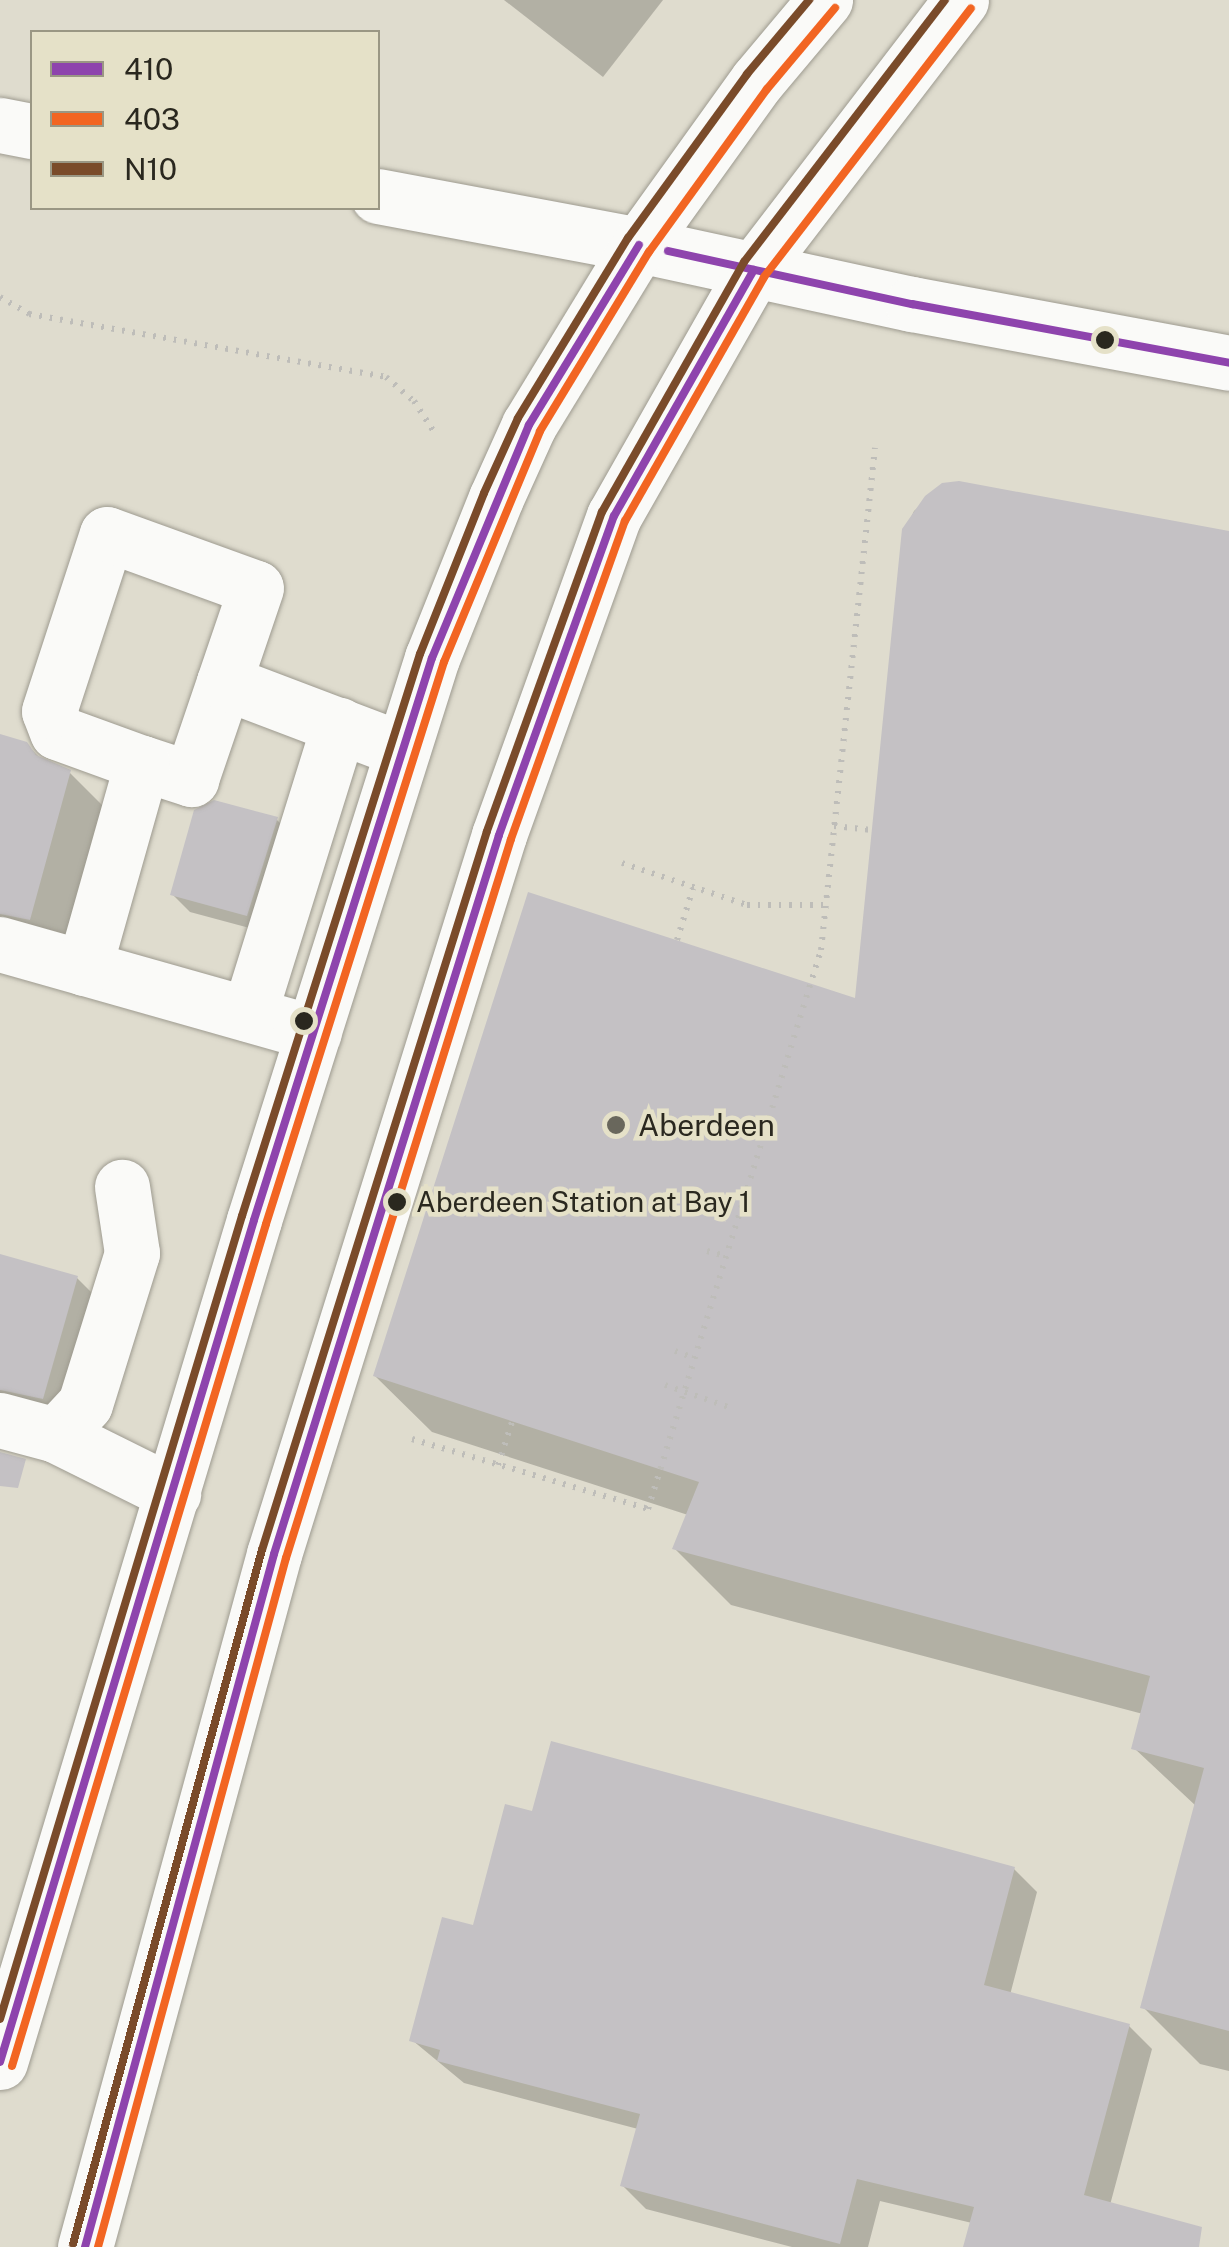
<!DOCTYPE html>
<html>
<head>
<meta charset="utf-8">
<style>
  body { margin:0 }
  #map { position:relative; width:1229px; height:2247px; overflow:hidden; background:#dfdcce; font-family:"Public Sans",sans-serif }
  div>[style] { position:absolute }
  .shadow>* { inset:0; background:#0003 }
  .building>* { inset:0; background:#c4c1c4 }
  .path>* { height:6px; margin-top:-3px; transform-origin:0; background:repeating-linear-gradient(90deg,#bebdb9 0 2.5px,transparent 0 10.5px) }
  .roads { filter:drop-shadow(0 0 2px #9e9b90) drop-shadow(0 0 2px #9e9b90) }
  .minor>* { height:55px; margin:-27.5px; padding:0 27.5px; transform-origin:27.5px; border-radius:27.5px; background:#fafaf8 }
  .major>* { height:55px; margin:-27.5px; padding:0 27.5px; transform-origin:27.5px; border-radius:27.5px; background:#fafaf8 }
  .path-bridge>* { height:6px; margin-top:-3px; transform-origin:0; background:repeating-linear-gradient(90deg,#bebdb9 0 2.5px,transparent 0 10.5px) }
  .bus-1>* { height:8px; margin:-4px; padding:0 4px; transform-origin:4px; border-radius:4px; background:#8e44ad }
  .bus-2>* { height:8px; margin:-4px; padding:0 4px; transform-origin:4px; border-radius:4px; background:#f26522 }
  .bus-3>* { height:8px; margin:-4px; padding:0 4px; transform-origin:4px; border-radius:4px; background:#7a4b2a }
  .dots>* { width:28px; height:28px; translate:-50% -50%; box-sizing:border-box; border:5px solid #e5e1c8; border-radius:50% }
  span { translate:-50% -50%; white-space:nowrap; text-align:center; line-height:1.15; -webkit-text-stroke:9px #e5e1c8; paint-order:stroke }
  .bus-label { font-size:28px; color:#2a281f }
  .left { translate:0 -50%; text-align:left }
  .poi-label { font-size:30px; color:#2a281f }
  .legend { position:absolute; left:30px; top:30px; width:350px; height:180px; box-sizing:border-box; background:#e5e1c8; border:2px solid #9a9784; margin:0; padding:12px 18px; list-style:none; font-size:30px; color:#2a281f }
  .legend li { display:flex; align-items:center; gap:20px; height:50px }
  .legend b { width:50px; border:2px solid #9a9784 }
</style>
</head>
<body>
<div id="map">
  <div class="shadow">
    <i style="clip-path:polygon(504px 0,663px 0,603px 77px)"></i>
    <i style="clip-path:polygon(943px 486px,1229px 533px,1229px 2071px,1200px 2064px,1143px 2007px,1196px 1806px,1134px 1748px,1143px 1714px,731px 1605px,675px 1549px,688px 1515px,432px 1432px,375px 1376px,857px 1001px,905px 530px,914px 511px)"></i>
    <i style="clip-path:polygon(0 737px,26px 744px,42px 760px,70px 773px,110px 813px,70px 958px,0 939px)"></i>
    <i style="clip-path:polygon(276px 819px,294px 837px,264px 932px,190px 912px,173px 895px)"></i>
    <i style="clip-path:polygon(0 1256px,77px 1278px,123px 1324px,92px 1435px,0 1409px)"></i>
    <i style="clip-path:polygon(534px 1814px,1014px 1869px,1037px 1892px,1010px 1995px,1129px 2026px,1152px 2049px,1110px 2205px,1157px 2247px,966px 2247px,972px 2223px,880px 2201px,868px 2247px,792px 2247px,646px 2209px,623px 2186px,638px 2129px,464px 2083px,412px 2040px)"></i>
  </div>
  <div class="building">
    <i style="clip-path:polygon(959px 481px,1229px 531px,1229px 2031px,1140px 2008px,1204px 1768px,1131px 1749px,1150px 1676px,672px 1549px,699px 1482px,373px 1376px,528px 892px,855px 998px,902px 529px,925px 496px,942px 483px)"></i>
    <i style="clip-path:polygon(0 734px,27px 742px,36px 755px,71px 770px,30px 920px,0 914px)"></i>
    <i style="clip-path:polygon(214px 800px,278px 817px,247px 916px,170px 895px,194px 810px)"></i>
    <i style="clip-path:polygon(0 1254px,78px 1276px,43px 1399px,0 1390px)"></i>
    <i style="clip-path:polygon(0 1452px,26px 1459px,18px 1488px,0 1486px)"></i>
    <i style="clip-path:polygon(551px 1741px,1015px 1867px,984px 1985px,1130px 2024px,1084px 2195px,1202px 2227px,1199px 2247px,963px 2247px,974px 2207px,857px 2179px,840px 2244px,620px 2186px,640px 2114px,437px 2061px,440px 2050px,409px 2041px,442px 1917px,473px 1925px,505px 1804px,532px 1811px)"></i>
  </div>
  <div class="path">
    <i style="left:0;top:297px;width:34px;rotate:30deg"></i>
    <i style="left:29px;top:314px;width:363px;rotate:10deg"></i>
    <i style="left:386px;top:377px;width:37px;rotate:41deg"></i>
    <i style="left:414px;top:401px;width:37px;rotate:57deg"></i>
    <i style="left:834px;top:826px;width:38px;rotate:6deg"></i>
    <i style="left:622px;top:863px;width:132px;rotate:18.6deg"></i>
    <i style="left:747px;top:905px;width:79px"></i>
    <i style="left:677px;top:940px;width:54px;rotate:-72.9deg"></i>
    <i style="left:707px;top:1251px;width:20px;rotate:15deg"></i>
    <i style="left:675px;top:1351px;width:20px;rotate:20deg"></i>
    <i style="left:412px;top:1439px;width:246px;rotate:16.5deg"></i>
    <i style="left:648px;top:1509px;width:585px;rotate:-72.8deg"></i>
    <i style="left:821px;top:950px;width:505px;rotate:-83.86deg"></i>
    <i style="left:498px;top:1465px;width:45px;rotate:-72deg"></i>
  </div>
  <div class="roads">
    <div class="minor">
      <i style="left:0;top:125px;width:33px;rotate:11deg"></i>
      <i style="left:378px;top:196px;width:266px;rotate:10.6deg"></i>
      <i style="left:142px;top:763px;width:52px;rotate:18.1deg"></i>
      <i style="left:191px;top:779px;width:102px;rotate:-71.2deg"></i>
      <i style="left:0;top:944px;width:326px;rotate:15.8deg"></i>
      <i style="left:84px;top:968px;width:213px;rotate:-74.2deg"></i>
      <i style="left:142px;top:763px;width:90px;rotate:-160deg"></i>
      <i style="left:57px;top:732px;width:22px;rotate:-111deg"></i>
      <i style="left:49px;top:711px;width:186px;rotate:-71.9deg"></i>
      <i style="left:107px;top:534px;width:158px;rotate:19.9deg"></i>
      <i style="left:256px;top:588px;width:99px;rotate:108.8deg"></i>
      <i style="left:224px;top:682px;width:191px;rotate:20.8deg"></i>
      <i style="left:249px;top:1014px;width:303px;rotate:-72.7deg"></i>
      <i style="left:0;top:1420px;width:58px;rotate:15deg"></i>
      <i style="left:56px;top:1435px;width:131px;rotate:26.4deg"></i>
      <i style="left:56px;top:1435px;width:42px;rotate:-46.9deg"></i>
      <i style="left:85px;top:1404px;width:158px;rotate:-72.7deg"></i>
      <i style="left:132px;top:1253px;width:67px;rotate:-98.6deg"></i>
    </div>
    <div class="major">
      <i style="left:639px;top:245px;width:279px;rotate:12.2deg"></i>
      <i style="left:912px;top:304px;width:322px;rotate:10.5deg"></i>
      <i style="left:0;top:2062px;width:879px;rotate:-73.21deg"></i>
      <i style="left:254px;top:1220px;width:590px;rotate:-72.43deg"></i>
      <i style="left:432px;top:658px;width:172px;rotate:-68.2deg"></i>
      <i style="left:496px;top:498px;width:80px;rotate:-65.7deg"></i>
      <i style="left:529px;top:425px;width:211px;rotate:-58.6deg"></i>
      <i style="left:639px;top:245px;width:202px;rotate:-54.3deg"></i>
      <i style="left:757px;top:81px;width:106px;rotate:-50deg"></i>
      <i style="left:85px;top:2247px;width:718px;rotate:-74.74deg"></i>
      <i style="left:274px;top:1554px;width:753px;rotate:-72.62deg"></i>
      <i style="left:499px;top:835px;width:339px;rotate:-70.2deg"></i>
      <i style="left:614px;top:516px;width:283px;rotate:-60.4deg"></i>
      <i style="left:754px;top:270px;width:340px;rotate:-52.5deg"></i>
    </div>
  </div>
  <div class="path-bridge">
    <i style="left:665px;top:1385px;width:67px;rotate:19.2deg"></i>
  </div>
  <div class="bus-1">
    <i style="left:668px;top:251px;width:250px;rotate:12.3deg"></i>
    <i style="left:912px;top:304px;width:322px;rotate:10.5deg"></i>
    <i style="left:0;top:2062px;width:879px;rotate:-73.21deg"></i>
    <i style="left:254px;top:1220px;width:590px;rotate:-72.43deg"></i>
    <i style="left:432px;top:658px;width:252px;rotate:-67.4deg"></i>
    <i style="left:529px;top:425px;width:211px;rotate:-58.6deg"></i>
    <i style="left:85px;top:2247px;width:718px;rotate:-74.74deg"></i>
    <i style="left:274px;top:1554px;width:753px;rotate:-72.62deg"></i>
    <i style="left:499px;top:835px;width:339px;rotate:-70.2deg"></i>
    <i style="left:614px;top:516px;width:283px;rotate:-60.4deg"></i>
  </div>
  <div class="bus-2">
    <i style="left:12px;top:2066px;width:879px;rotate:-73.21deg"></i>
    <i style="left:266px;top:1224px;width:590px;rotate:-72.43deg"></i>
    <i style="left:444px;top:662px;width:250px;rotate:-67.4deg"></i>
    <i style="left:540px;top:431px;width:210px;rotate:-58.7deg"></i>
    <i style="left:649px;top:252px;width:201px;rotate:-54.1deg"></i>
    <i style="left:767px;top:89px;width:106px;rotate:-50deg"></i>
    <i style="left:98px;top:2247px;width:714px;rotate:-74.74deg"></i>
    <i style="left:286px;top:1558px;width:753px;rotate:-72.62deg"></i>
    <i style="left:511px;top:839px;width:338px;rotate:-70.3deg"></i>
    <i style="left:625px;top:521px;width:281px;rotate:-60.3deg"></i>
    <i style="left:764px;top:277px;width:339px;rotate:-52.4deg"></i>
  </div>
  <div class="bus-3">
    <i style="left:0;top:2019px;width:839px;rotate:-73.23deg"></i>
    <i style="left:242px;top:1216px;width:590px;rotate:-72.43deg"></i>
    <i style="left:420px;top:654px;width:173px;rotate:-68.3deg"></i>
    <i style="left:484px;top:493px;width:82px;rotate:-65.6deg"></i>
    <i style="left:518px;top:418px;width:211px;rotate:-58.6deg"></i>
    <i style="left:628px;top:238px;width:203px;rotate:-54deg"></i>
    <i style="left:747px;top:74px;width:97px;rotate:-50deg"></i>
    <i style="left:73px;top:2244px;width:719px;rotate:-74.77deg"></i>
    <i style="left:262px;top:1550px;width:753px;rotate:-72.62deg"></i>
    <i style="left:487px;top:831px;width:339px;rotate:-70.2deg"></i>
    <i style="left:602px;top:512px;width:288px;rotate:-60.4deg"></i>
    <i style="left:744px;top:262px;width:330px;rotate:-52.5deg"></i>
  </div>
  <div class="dots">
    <i style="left:1105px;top:340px;background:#2a281f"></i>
    <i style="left:304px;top:1021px;background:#2a281f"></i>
    <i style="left:616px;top:1125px;background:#69675c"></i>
    <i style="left:397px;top:1202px;background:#2a281f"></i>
  </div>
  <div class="bus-label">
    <span class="left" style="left:416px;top:1202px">Aberdeen Station at Bay 1</span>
  </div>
  <div class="poi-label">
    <span class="left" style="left:638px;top:1125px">Aberdeen</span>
  </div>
  <ul class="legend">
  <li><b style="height:12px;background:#8e44ad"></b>410</li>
  <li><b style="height:12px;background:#f26522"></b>403</li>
  <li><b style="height:12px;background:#7a4b2a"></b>N10</li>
  </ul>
</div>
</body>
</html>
